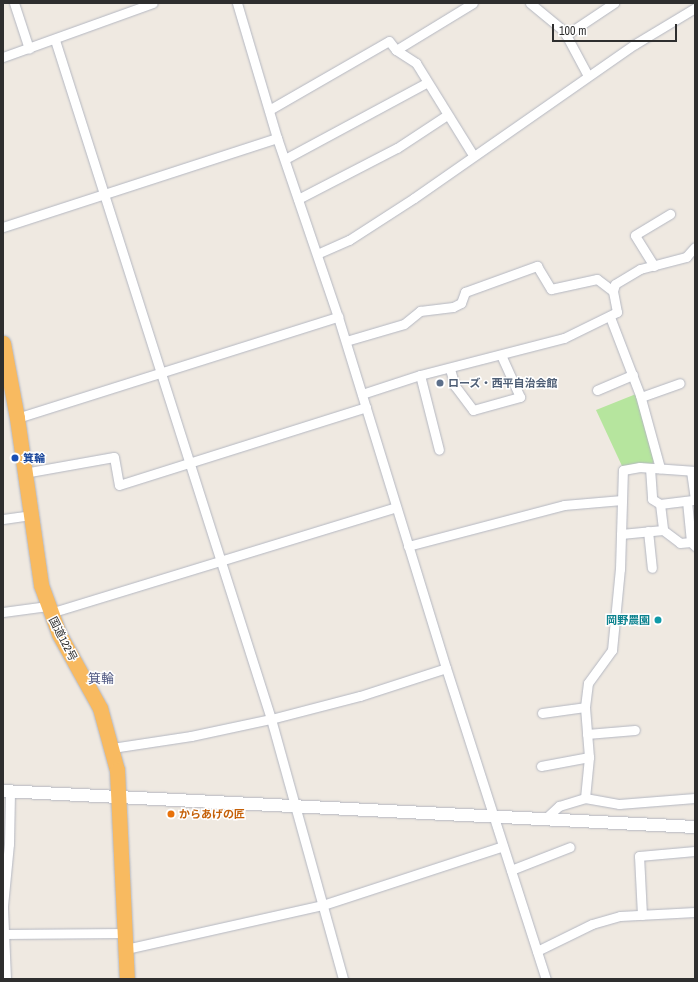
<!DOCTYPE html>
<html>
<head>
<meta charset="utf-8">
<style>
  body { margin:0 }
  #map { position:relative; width:698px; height:982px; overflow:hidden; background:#efe9e1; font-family:"Archivo Narrow","Noto Sans JP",sans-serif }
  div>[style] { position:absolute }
  .green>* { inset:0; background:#b6e59e }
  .roads { filter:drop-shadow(0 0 1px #b4b7c1) drop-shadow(0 0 1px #b4b7c1) }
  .minor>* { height:9px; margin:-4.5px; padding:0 4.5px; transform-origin:4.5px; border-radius:4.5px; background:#fff }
  .tertiary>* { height:12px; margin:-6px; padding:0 6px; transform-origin:6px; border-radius:6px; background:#fff }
  .trunk>* { height:15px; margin:-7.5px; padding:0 7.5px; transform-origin:7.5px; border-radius:7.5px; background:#f8ba60 }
  .dots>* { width:11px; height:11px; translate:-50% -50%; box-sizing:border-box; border:2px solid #fff; border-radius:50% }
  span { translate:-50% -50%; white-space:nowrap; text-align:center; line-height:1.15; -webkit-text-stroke:3px #fff; paint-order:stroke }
  .service-label { font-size:11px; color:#4e5e75; font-weight:700 }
  .left { translate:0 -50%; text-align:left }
  .transit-label { font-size:11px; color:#164399; font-weight:700 }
  .culture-label { font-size:11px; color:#0d838f; font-weight:700 }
  .right { translate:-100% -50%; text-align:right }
  .street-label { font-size:11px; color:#2e2e2e }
  .food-label { font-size:11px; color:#c56008; font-weight:700 }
  .quarter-label { font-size:13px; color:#4d5680 }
  .frame { position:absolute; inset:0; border:4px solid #2e2e2e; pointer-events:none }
  .scale { position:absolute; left:552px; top:24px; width:125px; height:18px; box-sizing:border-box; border:2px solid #2e2e2e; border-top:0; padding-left:5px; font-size:12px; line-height:14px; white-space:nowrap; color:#2e2e2e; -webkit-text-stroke:3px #fff; paint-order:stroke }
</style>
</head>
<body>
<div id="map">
  <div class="green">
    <i style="clip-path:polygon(636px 394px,654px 461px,652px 465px,622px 466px,596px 410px)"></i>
  </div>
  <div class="roads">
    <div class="minor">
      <i style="left:14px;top:3px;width:48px;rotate:71.9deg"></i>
      <i style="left:237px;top:3px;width:141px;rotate:73.5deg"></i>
      <i style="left:277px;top:138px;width:189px;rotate:71.2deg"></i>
      <i style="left:338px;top:317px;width:367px;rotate:72.9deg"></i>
      <i style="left:446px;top:668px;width:327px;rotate:72.2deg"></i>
      <i style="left:530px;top:3px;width:44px;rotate:39.5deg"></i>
      <i style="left:564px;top:31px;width:51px;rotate:61.9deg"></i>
      <i style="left:566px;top:35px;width:58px;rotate:-33.7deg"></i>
      <i style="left:55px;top:40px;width:713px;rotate:72.35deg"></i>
      <i style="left:271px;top:719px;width:270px;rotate:74.5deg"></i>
      <i style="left:396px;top:50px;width:90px;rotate:-31.4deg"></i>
      <i style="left:3px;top:57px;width:159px;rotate:-19.8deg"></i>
      <i style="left:269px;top:110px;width:138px;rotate:-29.9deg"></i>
      <i style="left:389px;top:41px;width:11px;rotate:52deg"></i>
      <i style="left:396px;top:50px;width:24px;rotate:33deg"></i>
      <i style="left:416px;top:63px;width:108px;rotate:58.2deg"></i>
      <i style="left:285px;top:159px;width:160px;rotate:-28.3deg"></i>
      <i style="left:298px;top:199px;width:111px;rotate:-27.3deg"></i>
      <i style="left:397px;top:148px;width:60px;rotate:-33.4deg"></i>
      <i style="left:3px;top:227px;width:288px;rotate:-18deg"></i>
      <i style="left:317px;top:254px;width:35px;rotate:-24deg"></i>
      <i style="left:349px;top:240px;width:77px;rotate:-32.9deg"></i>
      <i style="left:414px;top:198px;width:269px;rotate:-34.9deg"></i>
      <i style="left:635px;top:44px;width:70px;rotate:-31deg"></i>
      <i style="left:654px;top:266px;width:36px;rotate:-122deg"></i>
      <i style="left:635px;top:235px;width:41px;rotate:-31deg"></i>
      <i style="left:610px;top:317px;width:84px;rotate:69deg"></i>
      <i style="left:640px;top:395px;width:76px;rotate:74.7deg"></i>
      <i style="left:346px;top:341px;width:60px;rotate:-16.3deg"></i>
      <i style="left:404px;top:324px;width:21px;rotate:-39deg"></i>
      <i style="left:420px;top:311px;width:33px;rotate:-7deg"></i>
      <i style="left:453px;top:307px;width:9px;rotate:-27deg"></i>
      <i style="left:461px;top:303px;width:12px;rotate:-70deg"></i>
      <i style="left:465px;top:292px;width:77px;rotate:-19.9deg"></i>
      <i style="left:537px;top:266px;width:27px;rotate:59deg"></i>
      <i style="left:551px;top:289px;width:47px;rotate:-12.3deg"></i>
      <i style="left:597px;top:279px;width:20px;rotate:37deg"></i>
      <i style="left:450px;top:369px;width:18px;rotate:74deg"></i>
      <i style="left:455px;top:386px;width:30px;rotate:53deg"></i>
      <i style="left:473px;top:410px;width:49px;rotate:-15.5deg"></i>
      <i style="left:520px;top:397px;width:46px;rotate:-114.3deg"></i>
      <i style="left:420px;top:375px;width:77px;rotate:75.8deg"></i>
      <i style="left:597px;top:390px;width:39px;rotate:-23deg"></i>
      <i style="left:362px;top:394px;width:61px;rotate:-18.1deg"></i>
      <i style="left:420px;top:375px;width:149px;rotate:-14.4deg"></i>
      <i style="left:564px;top:338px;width:59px;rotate:-26.1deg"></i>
      <i style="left:617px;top:312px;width:21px;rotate:-101deg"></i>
      <i style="left:613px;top:291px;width:7px;rotate:-74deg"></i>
      <i style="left:615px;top:284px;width:29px;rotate:-31deg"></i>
      <i style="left:640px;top:269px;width:48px;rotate:-14.6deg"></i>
      <i style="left:686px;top:257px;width:13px;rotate:-48deg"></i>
      <i style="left:641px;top:397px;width:41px;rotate:-19.7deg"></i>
      <i style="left:17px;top:418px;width:337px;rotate:-17.5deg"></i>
      <i style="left:650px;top:468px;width:31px;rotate:86deg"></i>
      <i style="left:652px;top:499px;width:9px;rotate:32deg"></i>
      <i style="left:660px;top:504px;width:35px;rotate:-7deg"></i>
      <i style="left:691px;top:471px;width:29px;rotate:82deg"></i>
      <i style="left:24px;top:473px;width:91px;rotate:-10.1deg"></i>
      <i style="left:114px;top:457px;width:28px;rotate:80deg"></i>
      <i style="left:119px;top:485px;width:259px;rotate:-17.5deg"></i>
      <i style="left:687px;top:501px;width:41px;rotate:84.4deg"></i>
      <i style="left:660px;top:504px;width:26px;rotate:83deg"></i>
      <i style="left:3px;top:519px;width:28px;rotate:-8deg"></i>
      <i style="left:648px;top:531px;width:37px;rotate:84deg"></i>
      <i style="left:621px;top:534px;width:42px;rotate:-5.4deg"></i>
      <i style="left:663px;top:530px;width:21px;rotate:37deg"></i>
      <i style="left:680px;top:543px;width:11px;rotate:-5deg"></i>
      <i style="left:691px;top:542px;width:6px;rotate:45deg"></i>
      <i style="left:408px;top:546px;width:161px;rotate:-14.7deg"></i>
      <i style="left:564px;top:505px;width:58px;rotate:-4.9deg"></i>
      <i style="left:3px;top:612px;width:45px;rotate:-7.6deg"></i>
      <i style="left:50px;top:613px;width:362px;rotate:-17deg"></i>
      <i style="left:542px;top:713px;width:43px;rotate:-7.9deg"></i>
      <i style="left:587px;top:734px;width:48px;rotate:-4.8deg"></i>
      <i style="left:112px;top:748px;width:80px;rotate:-8.6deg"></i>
      <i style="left:191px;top:736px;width:82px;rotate:-12deg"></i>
      <i style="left:271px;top:719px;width:92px;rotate:-14.5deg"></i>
      <i style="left:360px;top:696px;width:90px;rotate:-18deg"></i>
      <i style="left:541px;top:766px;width:49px;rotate:-10.6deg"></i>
      <i style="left:585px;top:798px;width:41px;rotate:-84.4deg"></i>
      <i style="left:589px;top:757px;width:50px;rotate:-94.6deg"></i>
      <i style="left:585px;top:707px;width:24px;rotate:-83deg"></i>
      <i style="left:588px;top:683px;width:41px;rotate:-54deg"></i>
      <i style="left:612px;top:650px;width:81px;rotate:-84.4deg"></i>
      <i style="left:620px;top:569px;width:99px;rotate:-88.3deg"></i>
      <i style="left:623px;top:470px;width:17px;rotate:-10deg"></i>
      <i style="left:640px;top:467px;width:55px;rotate:4.2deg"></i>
      <i style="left:546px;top:818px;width:18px;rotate:-43deg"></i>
      <i style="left:559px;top:806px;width:27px;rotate:-17deg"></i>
      <i style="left:585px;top:798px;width:35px;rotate:10deg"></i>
      <i style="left:619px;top:804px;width:76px;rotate:-4.5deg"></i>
      <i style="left:511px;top:870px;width:63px;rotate:-21.3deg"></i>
      <i style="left:642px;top:915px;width:59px;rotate:-92.9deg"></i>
      <i style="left:639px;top:856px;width:56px;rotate:-5.1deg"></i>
      <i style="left:3px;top:934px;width:123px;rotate:-0.5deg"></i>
      <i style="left:126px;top:949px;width:202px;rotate:-12.6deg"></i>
      <i style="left:323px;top:905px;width:189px;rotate:-18.1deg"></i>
      <i style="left:537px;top:951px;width:61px;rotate:-26.1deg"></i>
      <i style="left:592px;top:924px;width:29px;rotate:-16deg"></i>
      <i style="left:620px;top:916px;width:75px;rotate:-3.1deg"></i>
      <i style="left:6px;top:979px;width:73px;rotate:-92.4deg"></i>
      <i style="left:3px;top:906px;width:62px;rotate:-84.5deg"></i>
      <i style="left:9px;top:844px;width:53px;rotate:-88.9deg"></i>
    </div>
    <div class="tertiary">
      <i style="left:3px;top:791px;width:693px;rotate:2.98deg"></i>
    </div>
    <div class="trunk">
      <i style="left:3px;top:343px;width:76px;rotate:79.4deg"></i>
      <i style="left:17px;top:418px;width:169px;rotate:81.8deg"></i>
      <i style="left:41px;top:585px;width:52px;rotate:69.8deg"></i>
      <i style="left:59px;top:634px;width:85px;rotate:61deg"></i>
      <i style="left:100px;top:708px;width:64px;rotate:74.7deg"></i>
      <i style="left:117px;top:770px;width:209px;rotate:87.3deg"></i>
    </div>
  </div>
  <div class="dots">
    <i style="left:440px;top:383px;background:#5c6f8a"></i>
    <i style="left:15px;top:458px;background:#1a4fb4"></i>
    <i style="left:658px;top:620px;background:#0f9aa8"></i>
    <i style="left:171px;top:814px;background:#e8710a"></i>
  </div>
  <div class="service-label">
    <span class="left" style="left:448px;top:383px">ローズ・西平自治会館</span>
  </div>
  <div class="transit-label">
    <span class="left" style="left:23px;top:458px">箕輪</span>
  </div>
  <div class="culture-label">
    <span class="right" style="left:650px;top:620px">岡野農園</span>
  </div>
  <div class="street-label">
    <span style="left:63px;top:639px;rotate:63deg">国道122号</span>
  </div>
  <div class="food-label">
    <span class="left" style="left:179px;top:814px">からあげの匠</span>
  </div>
  <div class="quarter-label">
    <span style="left:101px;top:679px">箕輪</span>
  </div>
  <div class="frame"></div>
  <div class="scale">100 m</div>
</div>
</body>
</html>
